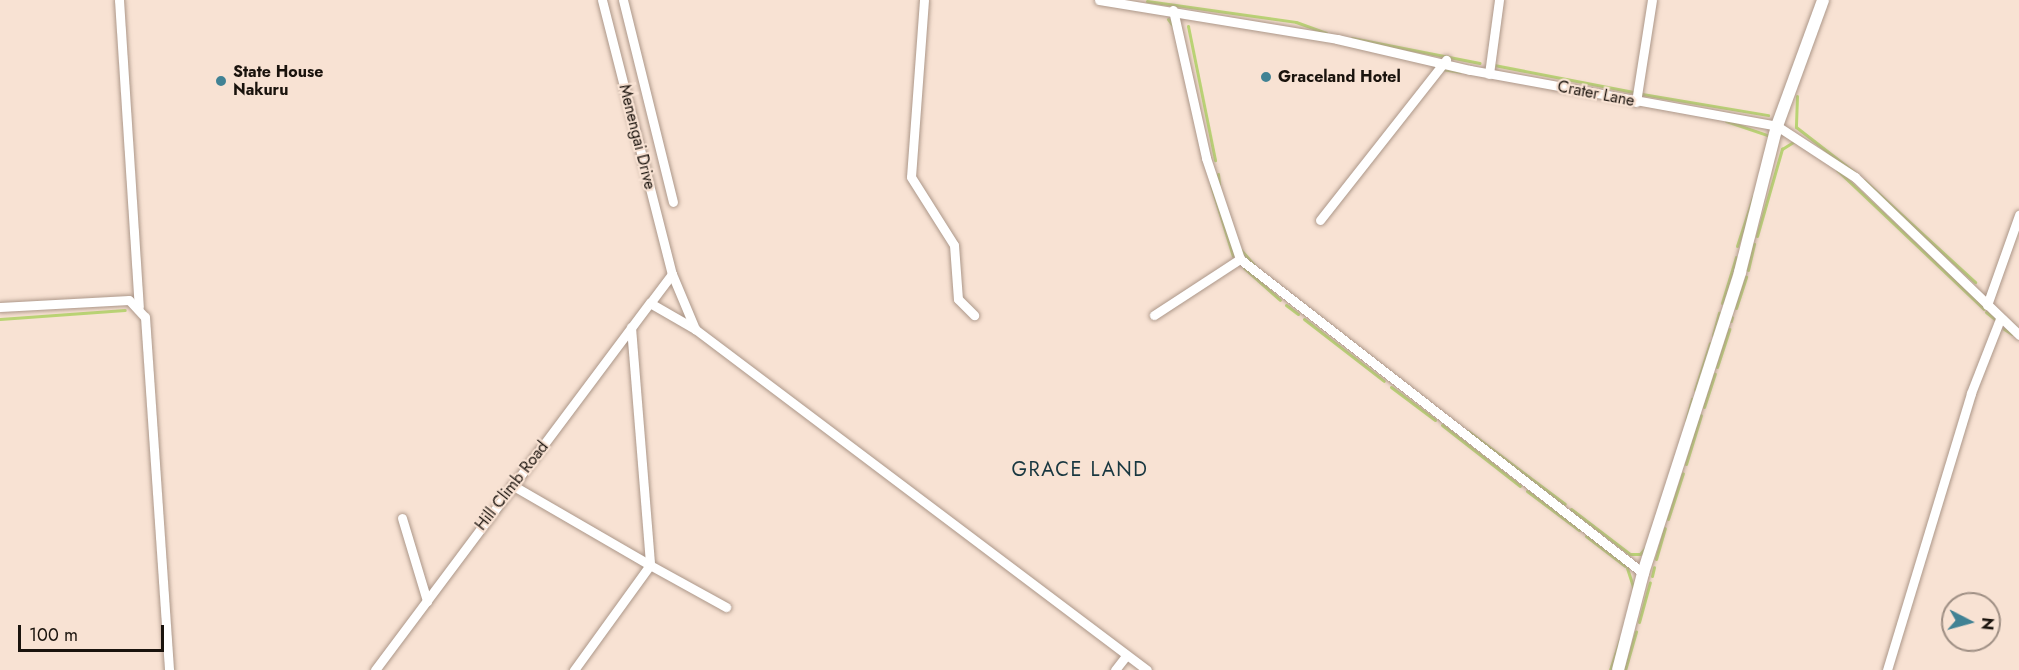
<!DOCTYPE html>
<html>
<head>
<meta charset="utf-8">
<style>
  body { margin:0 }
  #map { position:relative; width:2019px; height:670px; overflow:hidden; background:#f8e2d3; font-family:Jost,sans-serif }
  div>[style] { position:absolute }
  .stream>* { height:3px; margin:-1.5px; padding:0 1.5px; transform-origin:1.5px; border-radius:1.5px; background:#bad474 }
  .roads { filter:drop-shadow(0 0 2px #ac9789) drop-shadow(0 0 2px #ac9789) }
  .minor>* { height:9px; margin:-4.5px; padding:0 4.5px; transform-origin:4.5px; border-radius:4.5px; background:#fff }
  .tertiary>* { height:12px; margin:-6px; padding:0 6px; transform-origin:6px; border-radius:6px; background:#fff }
  .dots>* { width:16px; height:16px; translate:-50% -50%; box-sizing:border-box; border:3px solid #f8e2d3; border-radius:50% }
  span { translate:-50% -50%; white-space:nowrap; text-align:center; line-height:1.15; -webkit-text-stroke:4.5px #f8e2d3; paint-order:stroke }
  .poi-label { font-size:16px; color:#1a130d; font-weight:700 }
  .left { translate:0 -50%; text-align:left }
  .street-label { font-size:16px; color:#1a130d }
  .quarter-label { font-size:20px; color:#183740; letter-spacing:1.5px }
  .north { position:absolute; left:1941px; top:592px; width:60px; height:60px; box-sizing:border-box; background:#f8e2d3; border:2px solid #9f8f84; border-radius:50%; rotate:96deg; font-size:16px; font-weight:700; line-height:24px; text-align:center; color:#1a130d }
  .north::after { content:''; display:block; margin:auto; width:21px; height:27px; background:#418294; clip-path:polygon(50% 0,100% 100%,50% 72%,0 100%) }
  .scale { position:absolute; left:18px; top:625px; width:146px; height:27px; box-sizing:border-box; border:3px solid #1a130d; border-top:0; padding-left:8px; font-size:18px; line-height:21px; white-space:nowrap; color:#1a130d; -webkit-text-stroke:4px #f8e2d3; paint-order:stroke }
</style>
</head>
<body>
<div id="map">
  <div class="stream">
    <i style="left:1147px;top:1px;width:150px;rotate:8deg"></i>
    <i style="left:1296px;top:22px;width:32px;rotate:20deg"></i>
    <i style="left:1168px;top:19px;width:10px;rotate:53deg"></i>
    <i style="left:1188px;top:26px;width:137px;rotate:78.6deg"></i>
    <i style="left:1352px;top:38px;width:130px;rotate:11.1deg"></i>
    <i style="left:1494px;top:65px;width:142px;rotate:11deg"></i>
    <i style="left:1442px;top:69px;width:18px;rotate:9deg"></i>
    <i style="left:1642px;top:94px;width:128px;rotate:9.5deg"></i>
    <i style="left:1797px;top:96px;width:31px;rotate:92deg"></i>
    <i style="left:1796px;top:127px;width:73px;rotate:37.8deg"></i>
    <i style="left:1726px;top:121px;width:46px;rotate:18.8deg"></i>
    <i style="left:1837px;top:170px;width:202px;rotate:43.4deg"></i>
    <i style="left:1218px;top:174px;width:10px;rotate:84deg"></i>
    <i style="left:1864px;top:180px;width:151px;rotate:42.6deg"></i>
    <i style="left:1211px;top:185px;width:74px;rotate:72.8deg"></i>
    <i style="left:1757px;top:236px;width:91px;rotate:-74deg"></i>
    <i style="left:1782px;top:149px;width:15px;rotate:-32deg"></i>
    <i style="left:1737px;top:246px;width:52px;rotate:-71.9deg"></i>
    <i style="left:1241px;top:250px;width:20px;rotate:49deg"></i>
    <i style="left:1244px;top:268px;width:48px;rotate:41.6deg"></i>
    <i style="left:1748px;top:270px;width:27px;rotate:-77deg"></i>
    <i style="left:1722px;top:303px;width:48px;rotate:-73.1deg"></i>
    <i style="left:1286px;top:305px;width:15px;rotate:37deg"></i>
    <i style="left:1736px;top:308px;width:33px;rotate:-72deg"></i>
    <i style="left:1986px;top:312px;width:13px;rotate:39deg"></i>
    <i style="left:0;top:319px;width:125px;rotate:-4.1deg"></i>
    <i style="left:1304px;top:319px;width:101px;rotate:37.8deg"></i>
    <i style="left:1731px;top:321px;width:4px;rotate:-76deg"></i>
    <i style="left:2004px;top:329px;width:9px;rotate:32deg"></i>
    <i style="left:1713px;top:335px;width:23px;rotate:-75deg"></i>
    <i style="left:1717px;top:367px;width:40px;rotate:-72deg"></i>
    <i style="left:1391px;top:387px;width:55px;rotate:36.9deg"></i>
    <i style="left:1695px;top:390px;width:49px;rotate:-72.3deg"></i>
    <i style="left:1704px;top:407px;width:35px;rotate:-72deg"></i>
    <i style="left:1686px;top:421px;width:23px;rotate:-75deg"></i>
    <i style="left:1442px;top:425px;width:99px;rotate:38deg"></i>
    <i style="left:1468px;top:431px;width:121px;rotate:37deg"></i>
    <i style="left:1686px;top:464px;width:51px;rotate:-73deg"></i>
    <i style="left:1527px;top:491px;width:65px;rotate:36.9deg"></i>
    <i style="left:1571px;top:509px;width:74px;rotate:37.3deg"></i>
    <i style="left:1630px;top:554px;width:10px"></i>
    <i style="left:1640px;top:554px;width:11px;rotate:-49deg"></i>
    <i style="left:1668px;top:519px;width:48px;rotate:-71.9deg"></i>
    <i style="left:1586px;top:536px;width:49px;rotate:37.6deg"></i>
    <i style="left:1656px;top:559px;width:32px;rotate:-74deg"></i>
    <i style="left:1627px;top:568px;width:20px;rotate:72deg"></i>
    <i style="left:1652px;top:576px;width:9px;rotate:-77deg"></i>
    <i style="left:1639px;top:622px;width:41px;rotate:-74.6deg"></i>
    <i style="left:1610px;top:670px;width:32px;rotate:-72deg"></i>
    <i style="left:1625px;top:670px;width:40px;rotate:-74deg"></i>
  </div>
  <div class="roads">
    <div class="minor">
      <i style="left:119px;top:0;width:307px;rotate:86.3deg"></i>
      <i style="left:602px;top:0;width:283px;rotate:75.7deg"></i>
      <i style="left:672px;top:274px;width:60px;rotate:67.3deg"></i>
      <i style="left:695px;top:329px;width:566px;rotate:37.03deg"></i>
      <i style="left:623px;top:0;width:208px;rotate:76.1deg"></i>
      <i style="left:924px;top:0;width:177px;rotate:94.2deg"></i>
      <i style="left:911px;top:177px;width:80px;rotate:57.7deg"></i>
      <i style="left:954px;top:245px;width:54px;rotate:85.8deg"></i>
      <i style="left:958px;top:299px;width:23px;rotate:45deg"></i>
      <i style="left:1099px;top:0;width:241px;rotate:9.3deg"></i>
      <i style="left:1337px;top:39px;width:137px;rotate:13.1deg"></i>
      <i style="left:1470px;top:70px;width:312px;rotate:10.3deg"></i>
      <i style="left:1777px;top:126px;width:93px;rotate:33.2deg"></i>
      <i style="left:1855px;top:177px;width:228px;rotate:43.9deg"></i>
      <i style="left:1173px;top:10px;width:152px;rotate:77.4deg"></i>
      <i style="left:1206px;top:158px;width:107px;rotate:71.4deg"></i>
      <i style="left:1240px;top:259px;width:511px;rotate:37.92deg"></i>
      <i style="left:1489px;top:74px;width:75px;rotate:-82.3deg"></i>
      <i style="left:1636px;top:102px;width:103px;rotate:-81.1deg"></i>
      <i style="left:1320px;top:220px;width:204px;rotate:-51.8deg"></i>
      <i style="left:672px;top:274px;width:36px;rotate:127deg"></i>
      <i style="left:650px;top:303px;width:52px;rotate:30deg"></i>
      <i style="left:1987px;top:305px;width:96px;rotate:-70.4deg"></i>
      <i style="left:0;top:307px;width:129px;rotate:-3.1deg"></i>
      <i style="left:129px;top:300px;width:23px;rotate:47deg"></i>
      <i style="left:145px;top:317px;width:354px;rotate:86.1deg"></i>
      <i style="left:1154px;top:315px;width:103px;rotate:-33.1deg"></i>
      <i style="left:631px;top:327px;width:239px;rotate:85.4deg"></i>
      <i style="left:650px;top:565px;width:87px;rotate:28.9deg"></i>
      <i style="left:512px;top:485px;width:160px;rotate:30.1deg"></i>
      <i style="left:650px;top:565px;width:130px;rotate:125.9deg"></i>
      <i style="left:402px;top:518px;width:87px;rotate:73.2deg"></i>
      <i style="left:375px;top:670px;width:459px;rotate:-53.2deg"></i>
      <i style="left:1115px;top:670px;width:18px;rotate:-52deg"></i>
      <i style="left:1887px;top:670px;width:289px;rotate:-73.1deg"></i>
      <i style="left:1971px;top:393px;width:79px;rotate:-68.6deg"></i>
    </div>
    <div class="tertiary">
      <i style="left:1618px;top:670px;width:100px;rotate:-75.5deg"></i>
      <i style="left:1643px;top:573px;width:316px;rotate:-72.1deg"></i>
      <i style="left:1740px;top:272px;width:151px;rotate:-75.8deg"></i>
      <i style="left:1777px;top:126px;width:134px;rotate:-69.9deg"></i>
    </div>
  </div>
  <div class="dots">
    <i style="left:1266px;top:77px;background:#418294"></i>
    <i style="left:221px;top:81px;background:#418294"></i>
  </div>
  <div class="poi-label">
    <span class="left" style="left:233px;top:81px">State House<br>Nakuru</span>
    <span class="left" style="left:1278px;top:77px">Graceland Hotel</span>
  </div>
  <div class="street-label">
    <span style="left:1596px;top:94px;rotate:11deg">Crater Lane</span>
    <span style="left:637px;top:137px;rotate:76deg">Menengai Drive</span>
    <span style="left:512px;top:486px;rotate:-52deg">Hill Climb Road</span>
  </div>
  <div class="quarter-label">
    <span style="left:1080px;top:469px">GRACE LAND</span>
  </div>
  <div class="north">N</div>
  <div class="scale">100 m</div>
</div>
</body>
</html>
